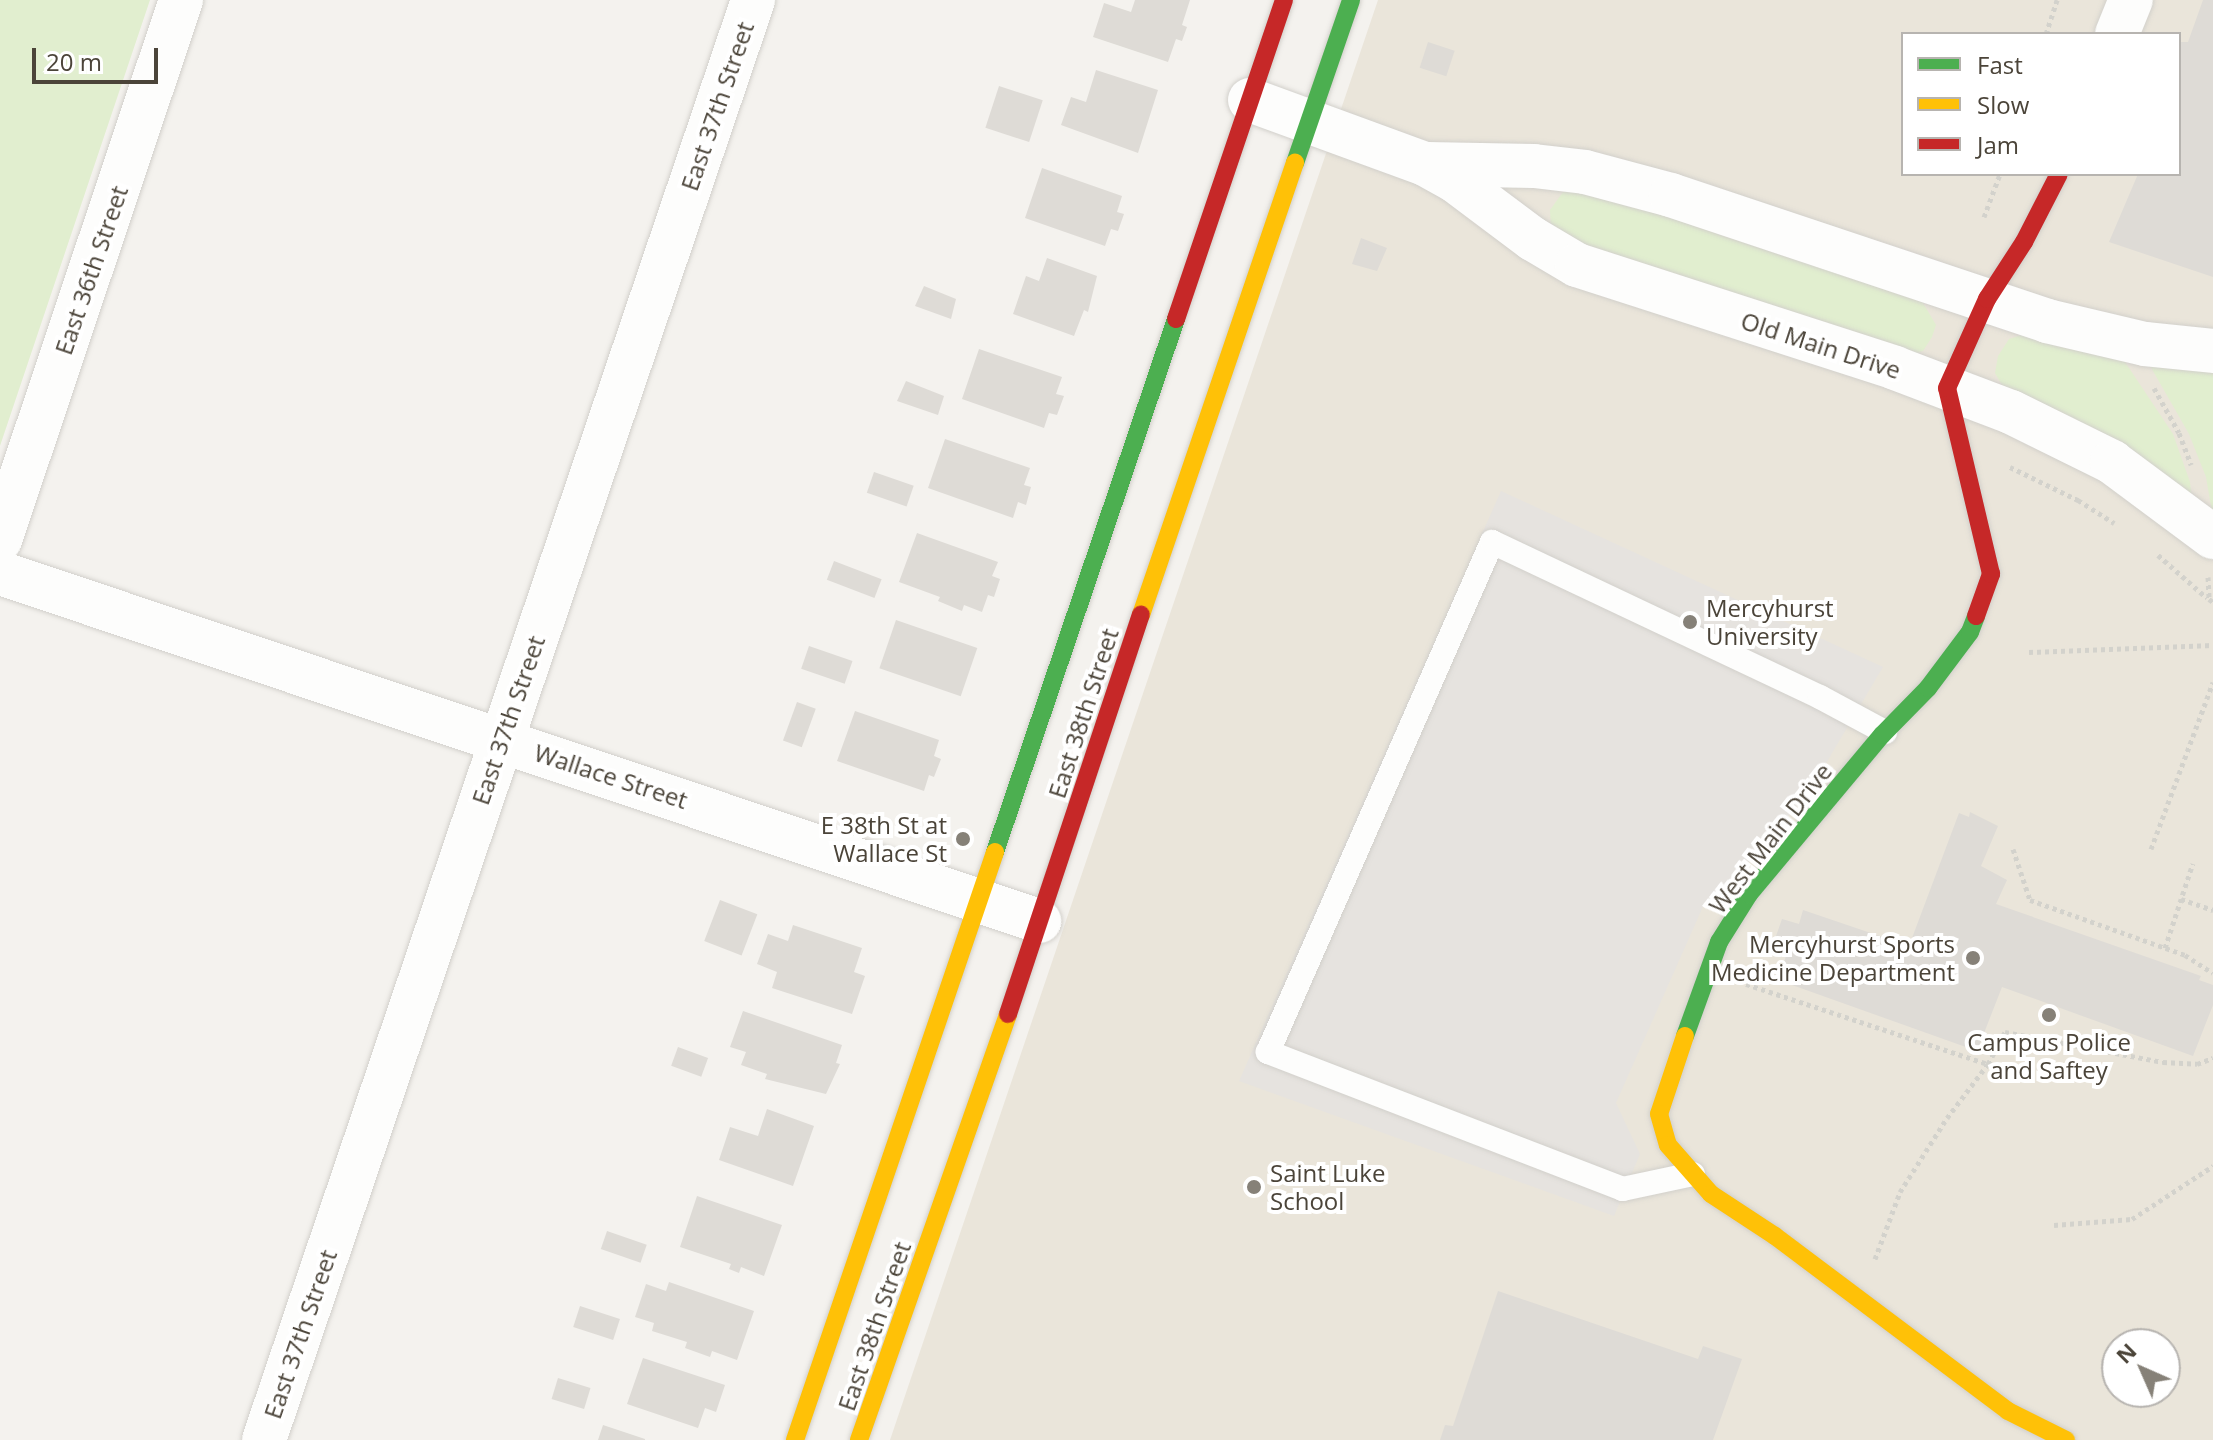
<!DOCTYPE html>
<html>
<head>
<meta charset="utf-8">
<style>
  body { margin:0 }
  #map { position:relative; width:2213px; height:1440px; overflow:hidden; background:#f4f2ee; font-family:"Open Sans",sans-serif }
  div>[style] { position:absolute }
  .education>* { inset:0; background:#eae5da }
  .green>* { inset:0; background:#e1eecf }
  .parking>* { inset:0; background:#e6e3df }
  .building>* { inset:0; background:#dedbd6; transform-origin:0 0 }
  .path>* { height:5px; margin-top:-2.5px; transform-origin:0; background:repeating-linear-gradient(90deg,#d3d2cc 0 4px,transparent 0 8px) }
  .roads { filter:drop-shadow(0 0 2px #d2d0cb) drop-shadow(0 0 2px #d2d0cb) }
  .lane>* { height:24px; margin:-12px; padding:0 12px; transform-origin:12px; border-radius:12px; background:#fdfdfc }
  .street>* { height:44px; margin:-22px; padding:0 22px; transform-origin:22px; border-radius:22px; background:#fdfdfc }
  .fast>* { height:18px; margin:-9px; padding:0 9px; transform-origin:9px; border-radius:9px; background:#4caf50 }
  .slow>* { height:18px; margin:-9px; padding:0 9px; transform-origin:9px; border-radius:9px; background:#ffc107 }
  .jam>* { height:18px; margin:-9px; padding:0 9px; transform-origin:9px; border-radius:9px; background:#c62828 }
  .dots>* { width:22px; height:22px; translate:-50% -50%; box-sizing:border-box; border:4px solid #fff; border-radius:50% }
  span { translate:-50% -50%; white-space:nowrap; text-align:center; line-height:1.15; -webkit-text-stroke:8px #fff; paint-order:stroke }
  .street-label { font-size:24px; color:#4b4439 }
  .poi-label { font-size:24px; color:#4b4439 }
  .left { translate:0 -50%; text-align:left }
  .right { translate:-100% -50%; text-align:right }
  .legend { position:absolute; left:1901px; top:32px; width:280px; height:144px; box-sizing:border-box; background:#fff; border:2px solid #b7b4b0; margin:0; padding:10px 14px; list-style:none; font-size:24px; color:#4b4439 }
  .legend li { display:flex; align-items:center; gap:16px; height:40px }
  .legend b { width:40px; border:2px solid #b7b4b0 }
  .north { position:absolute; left:2101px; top:1328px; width:80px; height:80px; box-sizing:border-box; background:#fff; border:2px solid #b7b4b0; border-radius:50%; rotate:315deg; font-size:22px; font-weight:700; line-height:32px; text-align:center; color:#4b4439 }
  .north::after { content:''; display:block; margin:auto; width:28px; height:36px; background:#868178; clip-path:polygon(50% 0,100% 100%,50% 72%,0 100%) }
  .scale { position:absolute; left:32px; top:48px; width:126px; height:36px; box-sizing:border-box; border:4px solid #4b4439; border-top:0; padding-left:10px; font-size:24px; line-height:28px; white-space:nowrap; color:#4b4439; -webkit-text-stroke:6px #fff; paint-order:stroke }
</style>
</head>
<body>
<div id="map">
  <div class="education">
    <i style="clip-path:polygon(evenodd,1378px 0,2213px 0,2213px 1440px,890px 1440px,1378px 0,1903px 34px,2179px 34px,2179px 174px,1903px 174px,1903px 34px,1378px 0,2117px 1344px,2165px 1344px,2165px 1392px,2117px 1392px,2117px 1344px)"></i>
  </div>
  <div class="green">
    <i style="clip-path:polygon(0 0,150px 0,0 446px)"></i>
    <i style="clip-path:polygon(1578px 186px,1919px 296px,1936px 325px,1932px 337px,1923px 351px,1907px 356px,1581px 252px,1551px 229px,1550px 210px,1563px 192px)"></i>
    <i style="clip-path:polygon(2025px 334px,2121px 356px,2173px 434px,2190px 482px,2192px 500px,2003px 387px,1995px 373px,1998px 356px,2009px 339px)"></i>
    <i style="clip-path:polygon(2149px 364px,2213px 371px,2213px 518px,2206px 477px,2189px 434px)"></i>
  </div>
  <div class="parking">
    <i style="clip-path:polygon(1501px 491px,1883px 667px,1809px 792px,1735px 878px,1705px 902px,1616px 1103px,1640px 1154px,1614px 1216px,1239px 1081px)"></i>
  </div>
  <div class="building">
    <i style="clip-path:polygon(1135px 0,1190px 0,1182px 25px,1187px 27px,1182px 41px,1176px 39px,1168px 62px,1093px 37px,1104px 3px,1131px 12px)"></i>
    <i style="clip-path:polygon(2203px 0,2213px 0,2213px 277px,2109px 242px,2138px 174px,2179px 174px,2179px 48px,2181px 42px,2188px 42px)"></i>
    <i style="left:1428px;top:42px;width:28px;height:27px;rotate:18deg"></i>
    <i style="clip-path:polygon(1096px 70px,1158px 90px,1138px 153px,1061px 125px,1071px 97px,1086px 102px)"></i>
    <i style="left:999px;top:86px;width:46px;height:44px;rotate:18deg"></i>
    <i style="clip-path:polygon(1042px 168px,1122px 196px,1117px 212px,1124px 214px,1118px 231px,1111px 229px,1105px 246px,1025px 218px)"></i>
    <i style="clip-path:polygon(1361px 238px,1387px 248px,1377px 271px,1352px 264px)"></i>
    <i style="clip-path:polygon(1047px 258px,1097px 276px,1088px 312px,1084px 310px,1074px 336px,1013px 314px,1026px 276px,1039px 281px)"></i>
    <i style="clip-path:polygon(924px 286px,956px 299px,951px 319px,915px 306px)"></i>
    <i style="clip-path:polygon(979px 349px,1062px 377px,1056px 394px,1064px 396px,1057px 415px,1049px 413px,1044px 428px,962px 399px)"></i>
    <i style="clip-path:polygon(906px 381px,944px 396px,938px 415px,897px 401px)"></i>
    <i style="clip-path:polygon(945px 439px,1030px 468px,1024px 485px,1031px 487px,1026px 505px,1018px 502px,1013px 518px,928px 488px)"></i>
    <i style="left:874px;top:472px;width:42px;height:22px;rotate:19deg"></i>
    <i style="clip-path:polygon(917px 533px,998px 562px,992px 576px,1000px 579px,994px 597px,988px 595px,982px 612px,964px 605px,962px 611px,938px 601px,940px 597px,899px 582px)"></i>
    <i style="left:834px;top:561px;width:51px;height:20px;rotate:21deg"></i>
    <i style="left:896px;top:620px;width:86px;height:51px;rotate:19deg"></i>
    <i style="left:809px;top:646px;width:46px;height:24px;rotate:19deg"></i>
    <i style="left:797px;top:702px;width:20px;height:41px;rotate:20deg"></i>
    <i style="clip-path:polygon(855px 711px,939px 740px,934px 756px,941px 759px,934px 777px,929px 775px,924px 791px,837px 761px)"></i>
    <i style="clip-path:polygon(1970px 812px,1998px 826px,1981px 866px,2007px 880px,1996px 904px,2201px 976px,2199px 980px,2213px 985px,2213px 1005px,2193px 1056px,2002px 987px,1977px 1051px,1778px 980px,1786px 956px,1770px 953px,1782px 919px,1799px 924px,1803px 910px,1909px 946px,1959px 813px,1969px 817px)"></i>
    <i style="left:720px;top:900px;width:40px;height:44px;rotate:21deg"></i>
    <i style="clip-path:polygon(793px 925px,862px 948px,854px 972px,865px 976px,852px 1014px,772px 988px,777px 972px,757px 964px,768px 934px,788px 941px)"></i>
    <i style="clip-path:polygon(743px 1011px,842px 1045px,836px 1063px,840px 1064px,826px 1094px,765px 1079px,767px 1074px,741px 1065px,746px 1052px,730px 1047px)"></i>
    <i style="left:678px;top:1047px;width:32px;height:20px;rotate:20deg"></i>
    <i style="clip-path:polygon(767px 1109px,814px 1126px,793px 1186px,719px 1160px,730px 1127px,758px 1136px)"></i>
    <i style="clip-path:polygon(697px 1196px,782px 1225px,764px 1276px,741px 1267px,739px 1273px,729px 1269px,731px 1264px,680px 1247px)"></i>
    <i style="left:607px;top:1231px;width:42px;height:19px;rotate:19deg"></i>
    <i style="clip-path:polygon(669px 1282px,754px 1311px,737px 1360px,712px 1351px,710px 1357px,685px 1348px,687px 1342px,652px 1331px,654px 1323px,635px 1317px,646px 1284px,666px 1291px)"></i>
    <i style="clip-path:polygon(1498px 1291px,1698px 1359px,1703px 1346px,1742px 1359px,1713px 1440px,1440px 1440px,1445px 1425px,1453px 1426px)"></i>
    <i style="left:580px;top:1306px;width:42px;height:22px;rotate:18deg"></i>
    <i style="clip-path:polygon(643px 1358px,725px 1385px,716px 1412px,705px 1408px,698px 1428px,627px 1404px)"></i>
    <i style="left:558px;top:1378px;width:34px;height:22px;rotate:17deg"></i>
    <i style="clip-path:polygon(603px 1425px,645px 1439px,645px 1440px,598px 1440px)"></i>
  </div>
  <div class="path">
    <i style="left:2046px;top:34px;width:36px;rotate:-72deg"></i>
    <i style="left:1984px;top:217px;width:46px;rotate:-69.6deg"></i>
    <i style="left:2154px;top:388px;width:51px;rotate:60.9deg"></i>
    <i style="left:2179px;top:433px;width:34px;rotate:69deg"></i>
    <i style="left:2010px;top:467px;width:76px;rotate:25.9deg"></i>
    <i style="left:2078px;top:500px;width:43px;rotate:32.6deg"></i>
    <i style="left:2158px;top:555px;width:65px;rotate:41.3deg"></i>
    <i style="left:2208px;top:577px;width:22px;rotate:87deg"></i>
    <i style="left:2209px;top:599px;width:5px;rotate:37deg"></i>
    <i style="left:2029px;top:652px;width:184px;rotate:-2.2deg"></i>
    <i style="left:2013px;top:849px;width:54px;rotate:71.6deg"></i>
    <i style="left:2030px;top:900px;width:164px;rotate:19.5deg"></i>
    <i style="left:2185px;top:955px;width:33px;rotate:33deg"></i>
    <i style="left:2151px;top:849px;width:178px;rotate:-69.6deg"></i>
    <i style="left:2181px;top:899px;width:34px;rotate:19deg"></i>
    <i style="left:2165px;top:948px;width:89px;rotate:-71.8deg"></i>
    <i style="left:1746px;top:984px;width:255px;rotate:18.3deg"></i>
    <i style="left:1988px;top:1064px;width:36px;rotate:-62deg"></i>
    <i style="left:2005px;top:1032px;width:161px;rotate:10.8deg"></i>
    <i style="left:2163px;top:1062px;width:34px;rotate:3deg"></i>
    <i style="left:2197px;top:1064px;width:17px;rotate:-21deg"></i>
    <i style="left:2054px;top:1225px;width:78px;rotate:-4.4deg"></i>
    <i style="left:2132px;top:1219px;width:97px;rotate:-33.2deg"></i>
    <i style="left:1875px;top:1259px;width:72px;rotate:-69.5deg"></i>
    <i style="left:1900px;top:1192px;width:88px;rotate:-57.6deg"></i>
    <i style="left:1947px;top:1118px;width:68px;rotate:-52.8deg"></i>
  </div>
  <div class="roads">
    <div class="lane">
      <i style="left:1693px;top:1174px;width:72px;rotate:167.9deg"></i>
      <i style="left:1623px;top:1189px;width:381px;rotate:-158.9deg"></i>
      <i style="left:1268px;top:1052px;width:557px;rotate:-66.29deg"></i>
      <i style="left:1492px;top:542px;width:363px;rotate:25.3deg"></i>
      <i style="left:1820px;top:697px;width:74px;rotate:28.3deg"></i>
    </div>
    <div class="street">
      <i style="left:2117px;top:34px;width:37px;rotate:-68deg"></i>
      <i style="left:1250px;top:100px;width:186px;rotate:20.1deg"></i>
      <i style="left:1425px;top:164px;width:33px;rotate:29deg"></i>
      <i style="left:1454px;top:180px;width:99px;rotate:36.8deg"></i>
      <i style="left:1533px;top:239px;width:51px;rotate:30.6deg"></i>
      <i style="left:1577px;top:265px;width:334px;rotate:17.9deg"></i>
      <i style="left:1895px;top:368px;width:124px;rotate:20.8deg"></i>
      <i style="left:2011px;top:412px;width:113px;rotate:26.3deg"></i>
      <i style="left:2112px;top:462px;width:126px;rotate:36.6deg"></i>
      <i style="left:1427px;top:164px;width:107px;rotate:1.1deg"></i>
      <i style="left:1534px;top:166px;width:51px;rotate:6.7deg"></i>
      <i style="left:1585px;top:172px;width:89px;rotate:15deg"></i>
      <i style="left:1671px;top:195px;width:397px;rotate:18.5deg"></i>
      <i style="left:2047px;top:321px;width:101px;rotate:13.2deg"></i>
      <i style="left:2145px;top:344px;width:68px;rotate:5.9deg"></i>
      <i style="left:0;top:540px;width:570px;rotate:-71.47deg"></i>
      <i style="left:0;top:573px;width:1096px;rotate:18.52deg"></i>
      <i style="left:264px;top:1440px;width:1521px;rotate:-71.24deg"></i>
    </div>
    <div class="fast">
      <i style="left:1295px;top:163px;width:172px;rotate:-71deg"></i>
      <i style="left:995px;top:852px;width:563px;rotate:-71.24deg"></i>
      <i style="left:1685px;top:1036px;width:100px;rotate:-70.1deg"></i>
      <i style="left:1719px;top:942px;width:57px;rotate:-58deg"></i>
      <i style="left:1749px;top:894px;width:207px;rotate:-50.1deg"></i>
      <i style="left:1882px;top:735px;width:66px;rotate:-45.6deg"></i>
      <i style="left:1928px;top:688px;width:70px;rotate:-53.1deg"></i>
      <i style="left:1970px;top:632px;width:17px;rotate:-69deg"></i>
    </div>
    <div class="slow">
      <i style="left:1141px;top:615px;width:478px;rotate:-71.2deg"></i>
      <i style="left:1685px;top:1036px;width:82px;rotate:108.4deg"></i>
      <i style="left:1659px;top:1114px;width:32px;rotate:74deg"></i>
      <i style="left:1668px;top:1145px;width:65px;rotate:48.7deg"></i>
      <i style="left:1711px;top:1194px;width:77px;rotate:33.3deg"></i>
      <i style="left:1775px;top:1236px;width:291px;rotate:36.9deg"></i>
      <i style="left:2008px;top:1411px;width:65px;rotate:26.6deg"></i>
      <i style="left:795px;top:1440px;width:621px;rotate:-71.21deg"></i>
      <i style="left:859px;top:1440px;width:451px;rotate:-70.7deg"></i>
    </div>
    <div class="jam">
      <i style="left:1176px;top:319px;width:337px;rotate:-71.3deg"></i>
      <i style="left:1976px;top:616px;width:45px;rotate:-70.3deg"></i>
      <i style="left:1991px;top:574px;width:191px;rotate:-103.3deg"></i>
      <i style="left:1947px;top:388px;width:98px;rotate:-65.8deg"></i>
      <i style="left:1987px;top:299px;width:68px;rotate:-57deg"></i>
      <i style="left:2024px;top:242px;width:76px;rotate:-62.8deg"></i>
      <i style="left:1008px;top:1014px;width:421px;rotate:-71.6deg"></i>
    </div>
  </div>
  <div class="dots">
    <i style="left:1690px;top:622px;background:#868178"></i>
    <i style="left:963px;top:839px;background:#868178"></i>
    <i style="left:1973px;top:958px;background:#868178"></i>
    <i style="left:2049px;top:1015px;background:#868178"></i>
    <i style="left:1254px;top:1187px;background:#868178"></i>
  </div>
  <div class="street-label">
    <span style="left:717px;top:106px;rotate:-71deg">East 37th Street</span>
    <span style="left:91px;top:270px;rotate:-71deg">East 36th Street</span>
    <span style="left:1821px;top:345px;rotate:18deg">Old Main Drive</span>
    <span style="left:1083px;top:713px;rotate:-72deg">East 38th Street</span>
    <span style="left:508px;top:720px;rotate:-71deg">East 37th Street</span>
    <span style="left:611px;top:776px;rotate:18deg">Wallace Street</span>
    <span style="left:1770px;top:838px;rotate:-52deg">West Main Drive</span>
    <span style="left:874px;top:1326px;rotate:-71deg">East 38th Street</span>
    <span style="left:300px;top:1334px;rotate:-71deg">East 37th Street</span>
  </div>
  <div class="poi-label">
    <span class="left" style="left:1706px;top:622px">Mercyhurst<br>University</span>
    <span class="right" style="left:947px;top:839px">E 38th St at<br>Wallace St</span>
    <span class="right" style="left:1955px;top:958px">Mercyhurst Sports<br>Medicine Department</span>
    <span style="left:2049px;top:1056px">Campus Police<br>and Saftey</span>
    <span class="left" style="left:1270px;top:1187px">Saint Luke<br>School</span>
  </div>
  <ul class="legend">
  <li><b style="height:10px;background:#4caf50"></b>Fast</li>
  <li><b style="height:10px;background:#ffc107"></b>Slow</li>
  <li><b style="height:10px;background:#c62828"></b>Jam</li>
  </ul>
  <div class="north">N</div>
  <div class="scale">20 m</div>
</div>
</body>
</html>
